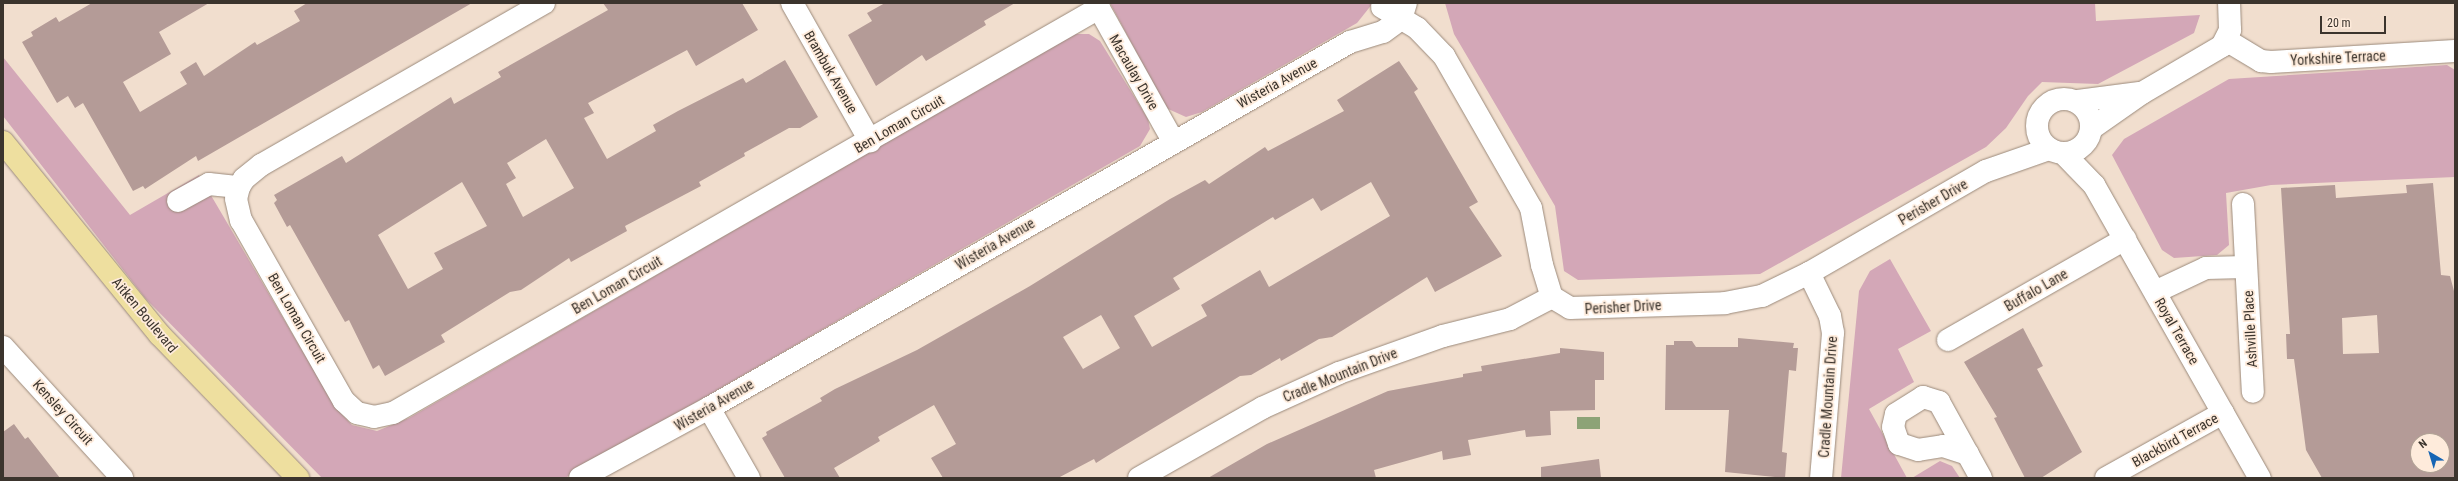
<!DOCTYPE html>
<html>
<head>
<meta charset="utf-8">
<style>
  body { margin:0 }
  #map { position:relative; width:2458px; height:481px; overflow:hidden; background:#f1dece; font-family:"Roboto Condensed",sans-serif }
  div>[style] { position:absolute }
  .green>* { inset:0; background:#d3a7b7 }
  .water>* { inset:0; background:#8da377; transform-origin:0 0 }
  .building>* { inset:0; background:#b49b97 }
  .roads { filter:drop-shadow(0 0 1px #9b8a7b) drop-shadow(0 0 1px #9b8a7b) }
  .minor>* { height:22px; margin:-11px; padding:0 11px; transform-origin:11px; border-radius:11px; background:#fff }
  .minor>.ring { margin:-11px; padding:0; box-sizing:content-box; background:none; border:22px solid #fff; border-radius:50% }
  .major>* { height:22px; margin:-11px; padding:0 11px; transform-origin:11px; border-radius:11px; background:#eedf9f }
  span { translate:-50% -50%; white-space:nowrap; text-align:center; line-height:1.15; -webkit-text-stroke:3.5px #feebdb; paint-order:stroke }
  .street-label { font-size:14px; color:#3b342d }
  .frame { position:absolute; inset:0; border:4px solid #3b342d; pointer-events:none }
  .north { position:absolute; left:2410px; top:433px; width:40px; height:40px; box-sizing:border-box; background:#feebdb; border:1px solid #b0a295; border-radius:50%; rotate:322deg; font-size:11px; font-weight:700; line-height:16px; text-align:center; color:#3b342d }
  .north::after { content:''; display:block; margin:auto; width:14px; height:18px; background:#1765b4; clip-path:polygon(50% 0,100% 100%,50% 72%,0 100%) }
  .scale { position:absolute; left:2320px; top:16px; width:66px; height:18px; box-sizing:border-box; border:2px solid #3b342d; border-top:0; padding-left:5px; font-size:12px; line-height:14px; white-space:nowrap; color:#3b342d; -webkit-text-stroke:3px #feebdb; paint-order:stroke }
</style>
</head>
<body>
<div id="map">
  <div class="green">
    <i style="clip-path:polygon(1110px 3px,1373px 3px,1357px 23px,1202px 112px,1186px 117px,1166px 108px)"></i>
    <i style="clip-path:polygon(1445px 3px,2095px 3px,2096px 21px,2200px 15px,2194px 33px,2098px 84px,2042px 82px,2028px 96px,2006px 128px,1986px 147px,1760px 274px,1578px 280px,1564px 271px,1555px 206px,1454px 34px)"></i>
    <i style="clip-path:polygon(1074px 34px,1089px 34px,1100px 41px,1148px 119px,1150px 129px,1140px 146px,565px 478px,322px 478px,145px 298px,3px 116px,3px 57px,130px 215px,199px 175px,336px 408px,352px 425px,377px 431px,409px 418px)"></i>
    <i style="clip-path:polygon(2447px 65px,2455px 70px,2455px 177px,2271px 185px,2226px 193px,2229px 245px,2217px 255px,2174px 258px,2162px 250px,2112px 155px,2124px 139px,2229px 79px)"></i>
    <i style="clip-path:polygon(1890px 259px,1931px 331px,1898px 349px,1914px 382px,1869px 409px,1907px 478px,1841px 478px,1859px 291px,1870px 271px)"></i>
    <i style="clip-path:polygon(1940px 461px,1952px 466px,1960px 478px,1912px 478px)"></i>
  </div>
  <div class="water">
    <i style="left:1600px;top:417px;width:12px;height:23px;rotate:90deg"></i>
  </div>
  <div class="building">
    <i style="clip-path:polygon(92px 3px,209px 3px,159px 32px,171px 54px,123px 82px,140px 112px,187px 84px,180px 72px,196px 62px,204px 76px,255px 42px,257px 45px,300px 21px,294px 11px,307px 3px,472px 3px,198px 161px,196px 156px,145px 189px,143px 186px,133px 191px,83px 103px,75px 108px,68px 96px,57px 103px,22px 42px,33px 36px,31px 32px,56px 17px,59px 22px)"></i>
    <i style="clip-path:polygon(evenodd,603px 3px,742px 3px,758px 30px,696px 66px,687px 50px,588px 103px,594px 113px,584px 118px,607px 159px,656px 131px,653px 125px,678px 111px,743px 78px,746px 83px,785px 60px,818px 117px,800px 128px,789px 128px,744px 153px,745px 156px,699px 182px,701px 186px,625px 226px,627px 231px,571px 262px,569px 258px,521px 290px,510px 292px,441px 335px,445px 342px,385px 376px,379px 365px,373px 369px,349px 320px,345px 322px,290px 225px,287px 227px,274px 203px,277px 200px,274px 195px,342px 156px,346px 163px,451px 97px,454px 104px,501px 77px,498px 72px,608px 10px,603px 3px,546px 139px,574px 188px,523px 217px,506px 184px,516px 178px,507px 163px,546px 139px,603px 3px,462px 182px,487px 226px,434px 253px,443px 269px,408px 289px,378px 235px,462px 182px)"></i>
    <i style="clip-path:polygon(885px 3px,1015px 3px,984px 21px,986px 25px,926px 61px,922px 55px,876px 86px,848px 35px,872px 21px,867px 13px)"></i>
    <i style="clip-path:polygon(evenodd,1399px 61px,1418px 89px,1414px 92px,1478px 202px,1469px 207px,1502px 256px,1435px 292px,1427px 277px,1332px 337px,1319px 339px,1281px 361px,1280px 358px,1251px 375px,1240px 376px,1112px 453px,1096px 463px,1094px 459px,1058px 478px,943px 478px,931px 458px,956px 444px,934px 405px,878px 437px,880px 441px,834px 468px,840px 478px,785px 478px,762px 438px,767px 435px,766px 432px,822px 401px,820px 398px,835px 389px,917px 350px,1030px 286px,1170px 199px,1205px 180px,1209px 184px,1265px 147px,1268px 151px,1344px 111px,1337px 100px,1399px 61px,1371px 182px,1390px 216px,1269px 287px,1260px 270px,1201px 305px,1207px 316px,1152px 347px,1134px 316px,1180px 289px,1173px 278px,1273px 217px,1275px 220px,1313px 198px,1321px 211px,1371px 182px,1399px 61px,1101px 315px,1120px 348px,1083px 369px,1063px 337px,1101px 315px)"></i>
    <i style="clip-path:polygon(evenodd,2433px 183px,2441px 275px,2450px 276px,2454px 291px,2455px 478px,2322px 478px,2306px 450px,2294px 359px,2287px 359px,2286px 334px,2290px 334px,2281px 188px,2335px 185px,2336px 198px,2407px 193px,2406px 185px,2433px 183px,2377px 315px,2379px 353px,2343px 354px,2342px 318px,2377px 315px,2433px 183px,2418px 441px,2442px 441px,2442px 465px,2418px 465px,2418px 441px)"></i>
    <i style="clip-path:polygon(2023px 328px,2043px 366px,2037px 369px,2082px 452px,2041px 478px,2025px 478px,1994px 418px,1997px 417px,1964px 362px)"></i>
    <i style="clip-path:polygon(1738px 338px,1794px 343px,1793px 348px,1798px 348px,1796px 371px,1789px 370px,1782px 452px,1787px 453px,1785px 478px,1725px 472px,1729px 410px,1665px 410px,1666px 345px,1674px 345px,1674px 341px,1692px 341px,1696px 347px,1738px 347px)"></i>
    <i style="clip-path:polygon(1560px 348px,1604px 352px,1604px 380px,1595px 380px,1595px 410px,1550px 411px,1551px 435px,1526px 437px,1525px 430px,1468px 440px,1471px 455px,1443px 460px,1442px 451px,1374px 470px,1376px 478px,1208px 478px,1267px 444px,1388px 391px,1463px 377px,1463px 374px,1482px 371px,1481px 366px,1560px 353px)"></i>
    <i style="clip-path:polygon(14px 424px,25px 439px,28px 437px,60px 478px,3px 478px,3px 432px)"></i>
    <i style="clip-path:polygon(1599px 459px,1601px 478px,1541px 478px,1541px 467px)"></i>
  </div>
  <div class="roads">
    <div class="minor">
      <i style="left:544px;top:3px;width:326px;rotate:150.2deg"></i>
      <i style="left:261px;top:165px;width:22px;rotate:141deg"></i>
      <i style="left:244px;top:179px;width:9px;rotate:122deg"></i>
      <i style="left:239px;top:187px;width:12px;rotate:104deg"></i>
      <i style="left:236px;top:199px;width:22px;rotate:77deg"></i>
      <i style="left:241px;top:220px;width:208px;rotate:60.4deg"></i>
      <i style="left:344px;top:401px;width:18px;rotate:43deg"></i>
      <i style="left:357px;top:413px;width:17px;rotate:13deg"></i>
      <i style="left:374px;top:417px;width:19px;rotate:-12deg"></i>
      <i style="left:393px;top:413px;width:814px;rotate:-29.84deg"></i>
      <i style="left:792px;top:3px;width:159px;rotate:60.5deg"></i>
      <i style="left:1096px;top:3px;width:158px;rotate:60.8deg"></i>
      <i style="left:1382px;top:7px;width:41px;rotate:31deg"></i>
      <i style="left:1417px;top:28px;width:39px;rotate:46deg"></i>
      <i style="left:1444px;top:56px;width:175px;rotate:60.2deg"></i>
      <i style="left:1531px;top:208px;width:58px;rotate:79.1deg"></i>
      <i style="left:1542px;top:265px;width:34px;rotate:73deg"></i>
      <i style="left:1552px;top:297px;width:21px;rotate:31deg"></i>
      <i style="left:1570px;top:308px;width:155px;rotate:-1.8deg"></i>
      <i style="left:1725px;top:303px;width:38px;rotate:-11deg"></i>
      <i style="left:1762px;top:296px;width:52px;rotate:-26.1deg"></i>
      <i style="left:1809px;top:273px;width:204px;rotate:-30deg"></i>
      <i style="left:1986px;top:171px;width:67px;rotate:-19.2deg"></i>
      <i style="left:2226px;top:40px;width:41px;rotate:31deg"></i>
      <i style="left:2261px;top:61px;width:10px;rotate:6deg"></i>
      <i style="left:2271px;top:62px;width:184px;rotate:-3.4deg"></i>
      <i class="ring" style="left:2037px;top:99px;width:32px;height:32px"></i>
      <i style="left:2078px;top:101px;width:62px;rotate:-7.5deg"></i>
      <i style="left:2092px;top:128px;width:61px;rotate:-35deg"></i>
      <i style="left:2142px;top:93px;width:93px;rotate:-30.4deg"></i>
      <i style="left:2222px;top:46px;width:18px;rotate:-63deg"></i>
      <i style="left:2230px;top:30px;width:27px;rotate:-92deg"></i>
      <i style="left:2063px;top:153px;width:45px;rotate:45.9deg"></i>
      <i style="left:2094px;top:185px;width:337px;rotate:60.5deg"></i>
      <i style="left:178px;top:201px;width:35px;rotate:-29deg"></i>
      <i style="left:209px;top:184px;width:30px;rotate:6deg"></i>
      <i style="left:2243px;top:204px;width:188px;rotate:87deg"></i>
      <i style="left:1809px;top:273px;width:48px;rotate:64deg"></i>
      <i style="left:1830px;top:316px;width:17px;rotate:80deg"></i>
      <i style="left:1833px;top:333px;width:145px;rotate:94.7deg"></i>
      <i style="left:2155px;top:292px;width:56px;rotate:-25.2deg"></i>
      <i style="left:2206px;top:268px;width:40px;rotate:-1.4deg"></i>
      <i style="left:1948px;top:340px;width:204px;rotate:-29.7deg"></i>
      <i style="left:3px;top:347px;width:177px;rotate:47.7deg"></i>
      <i style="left:709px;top:408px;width:81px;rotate:60.3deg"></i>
      <i style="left:1968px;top:454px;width:26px;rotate:-162deg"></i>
      <i style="left:1943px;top:446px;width:25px;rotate:171deg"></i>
      <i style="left:1918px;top:450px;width:20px;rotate:-162deg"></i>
      <i style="left:1899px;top:444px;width:18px;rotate:-109deg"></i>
      <i style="left:1893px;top:427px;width:13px;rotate:-77deg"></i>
      <i style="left:1896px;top:414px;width:32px;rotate:-32deg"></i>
      <i style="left:1923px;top:397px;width:17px;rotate:17deg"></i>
      <i style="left:1939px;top:402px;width:87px;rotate:61.1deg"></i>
      <i style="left:580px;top:478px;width:147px;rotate:-28.5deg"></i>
      <i style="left:709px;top:408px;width:738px;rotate:-29.73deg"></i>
      <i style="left:1350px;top:42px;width:34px;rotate:-17deg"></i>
      <i style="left:1383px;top:32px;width:22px;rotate:-36deg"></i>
      <i style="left:1401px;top:19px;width:17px;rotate:-73deg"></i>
      <i style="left:1139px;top:478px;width:142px;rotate:-29.6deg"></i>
      <i style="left:1262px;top:408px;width:85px;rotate:-24.4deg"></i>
      <i style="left:1339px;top:373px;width:110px;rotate:-19.6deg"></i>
      <i style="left:1443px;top:336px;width:69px;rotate:-14.2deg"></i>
      <i style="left:1510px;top:319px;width:47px;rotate:-27.6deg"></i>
      <i style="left:2106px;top:478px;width:134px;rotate:-29.1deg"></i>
    </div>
    <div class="major">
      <i style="left:3px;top:142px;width:249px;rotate:50.9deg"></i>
      <i style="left:160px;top:335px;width:199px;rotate:46deg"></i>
    </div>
  </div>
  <div class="street-label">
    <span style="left:2338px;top:58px;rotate:-3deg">Yorkshire Terrace</span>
    <span style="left:831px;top:72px;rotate:60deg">Brambuk Avenue</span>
    <span style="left:1134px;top:72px;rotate:60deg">Macaulay Drive</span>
    <span style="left:1277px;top:83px;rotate:-29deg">Wisteria Avenue</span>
    <span style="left:899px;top:124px;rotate:-30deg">Ben Loman Circuit</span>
    <span style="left:1933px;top:202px;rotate:-30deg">Perisher Drive</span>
    <span style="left:995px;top:244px;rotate:-30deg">Wisteria Avenue</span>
    <span style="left:617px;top:285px;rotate:-30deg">Ben Loman Circuit</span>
    <span style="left:2036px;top:290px;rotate:-30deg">Buffalo Lane</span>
    <span style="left:1623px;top:307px;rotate:-3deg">Perisher Drive</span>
    <span style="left:145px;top:315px;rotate:50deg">Aitken Boulevard</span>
    <span style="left:297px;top:318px;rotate:60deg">Ben Loman Circuit</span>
    <span style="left:2250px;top:329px;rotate:-93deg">Ashville Place</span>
    <span style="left:2177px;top:331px;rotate:60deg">Royal Terrace</span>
    <span style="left:1340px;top:375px;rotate:-22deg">Cradle Mountain Drive</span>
    <span style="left:1828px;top:397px;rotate:-86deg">Cradle Mountain Drive</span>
    <span style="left:714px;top:405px;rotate:-30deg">Wisteria Avenue</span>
    <span style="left:63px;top:412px;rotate:48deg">Kensley Circuit</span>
    <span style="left:2175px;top:440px;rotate:-29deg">Blackbird Terrace</span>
  </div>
  <div class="frame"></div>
  <div class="north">N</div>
  <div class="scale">20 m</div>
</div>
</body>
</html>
